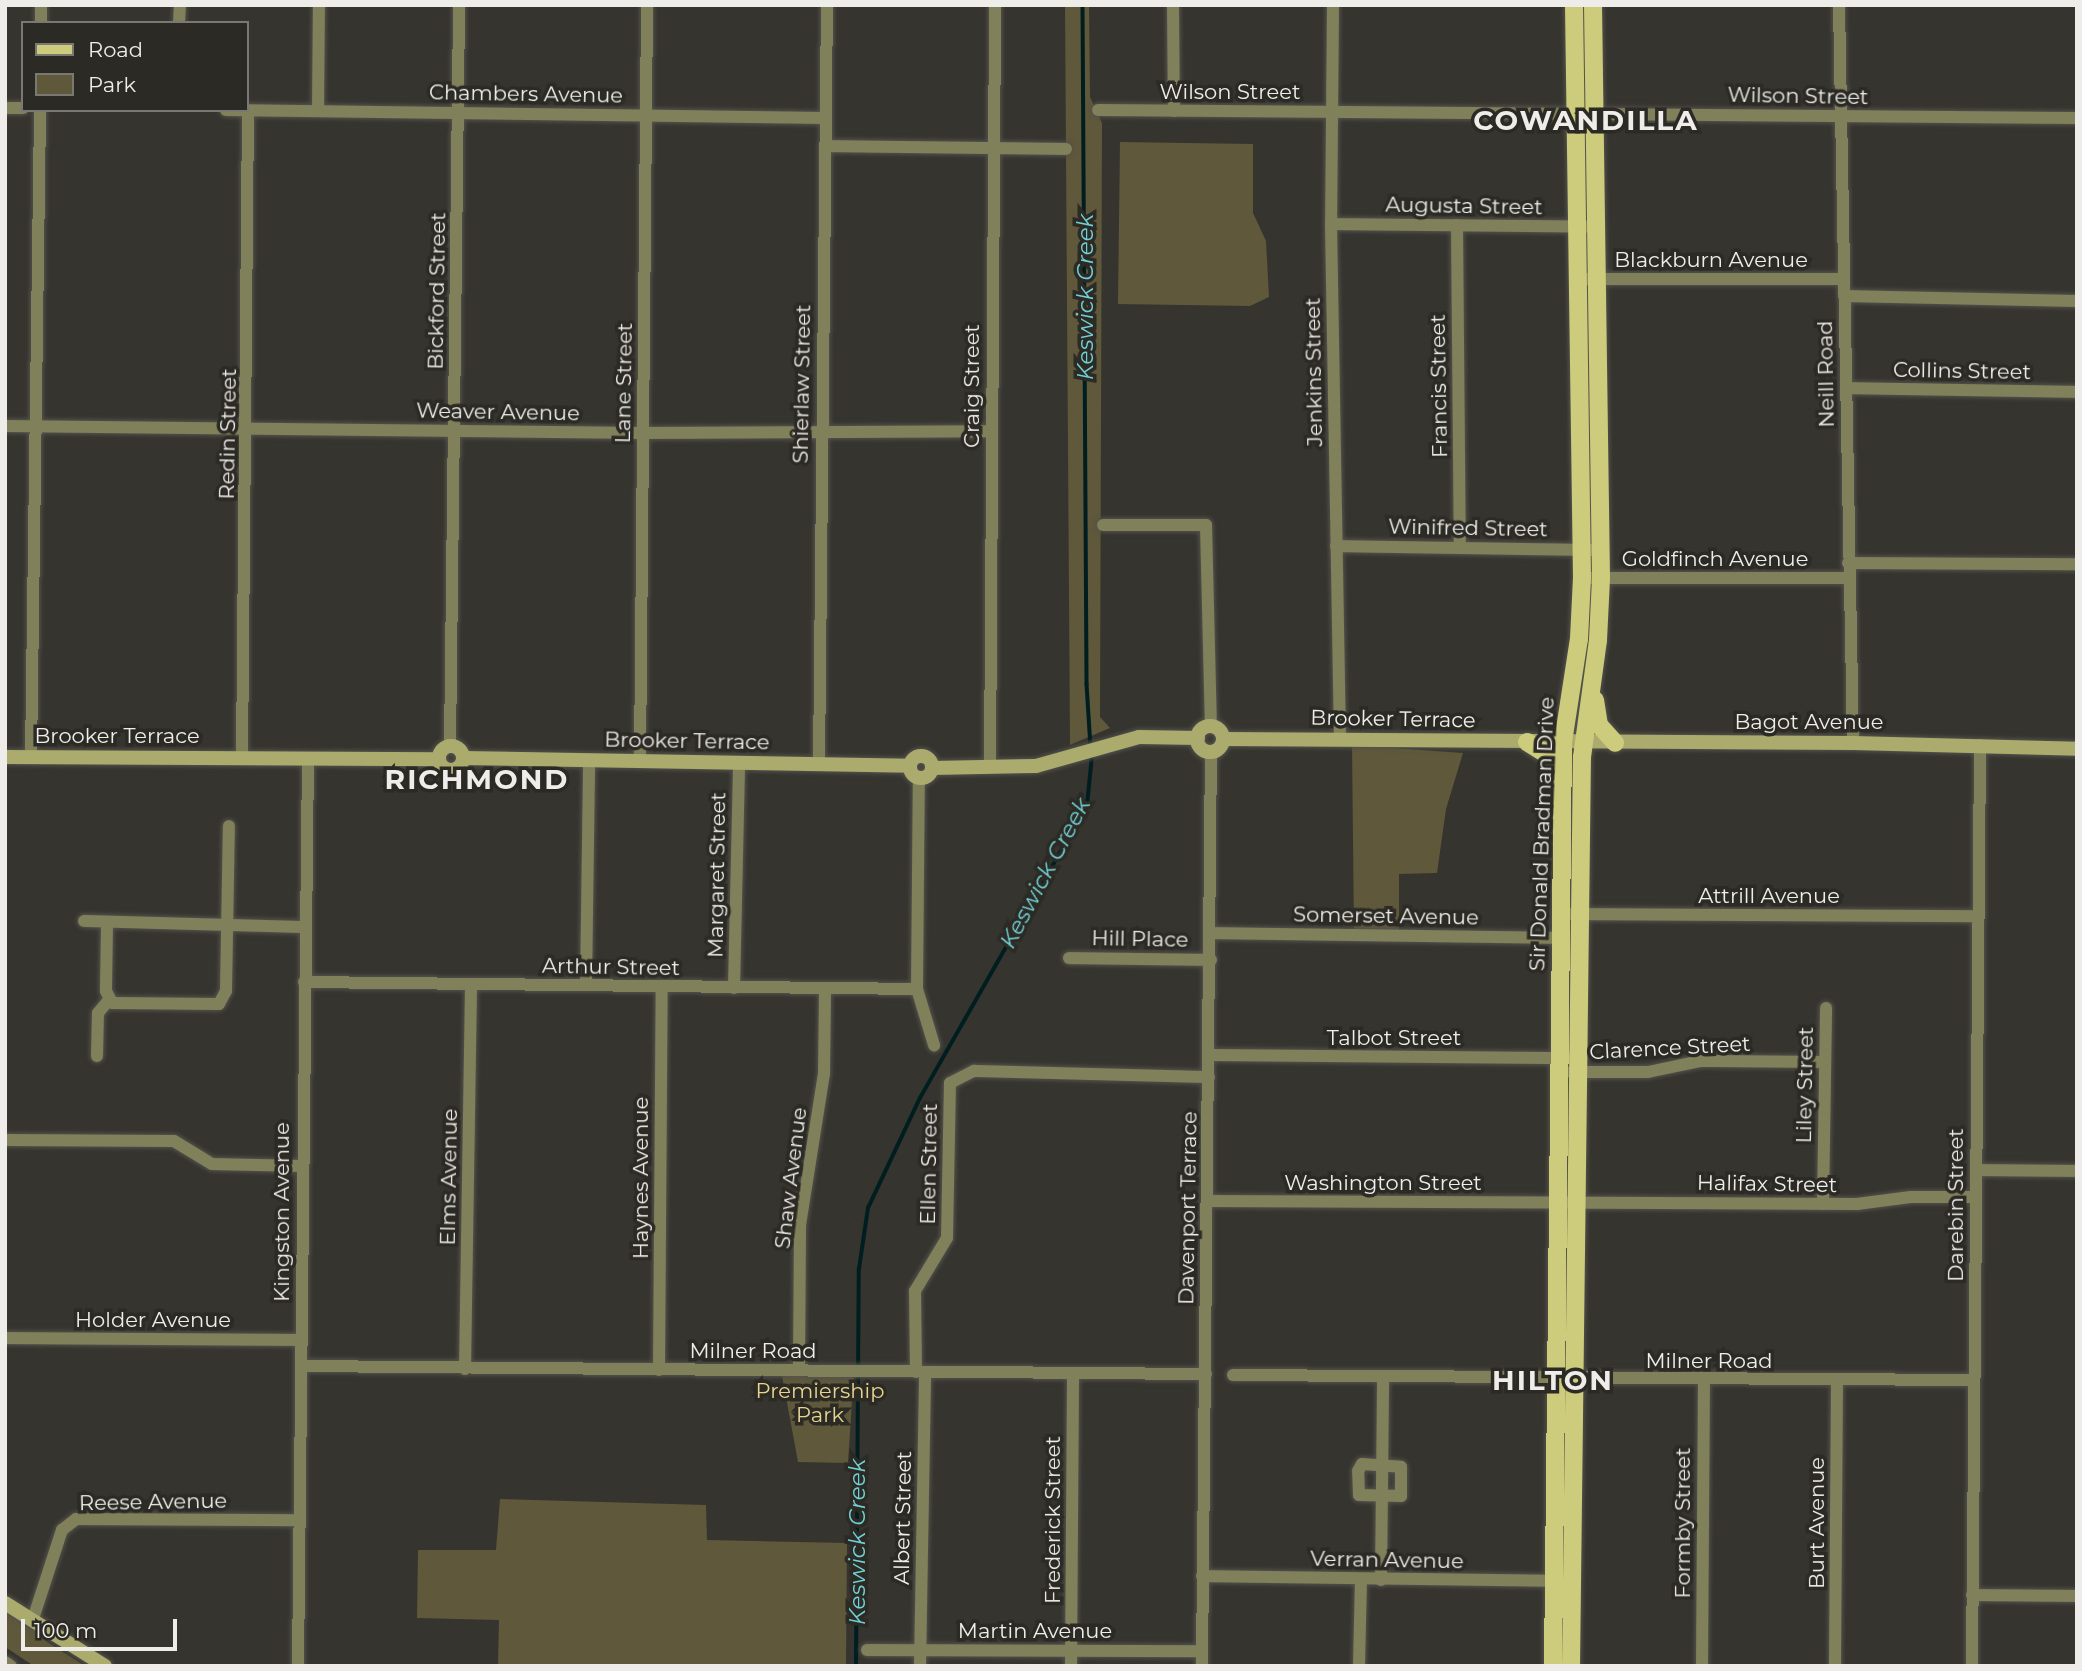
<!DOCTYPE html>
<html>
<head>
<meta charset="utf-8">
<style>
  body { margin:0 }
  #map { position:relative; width:2082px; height:1671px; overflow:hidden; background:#36342e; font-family:Montserrat,sans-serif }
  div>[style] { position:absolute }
  .green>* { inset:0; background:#5f583b }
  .stream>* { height:3.5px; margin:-1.75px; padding:0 1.75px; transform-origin:1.75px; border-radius:1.75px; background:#001e20 }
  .roads { filter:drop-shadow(0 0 2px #53524c) drop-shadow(0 0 2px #53524c) }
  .street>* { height:12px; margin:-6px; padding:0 6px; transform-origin:6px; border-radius:6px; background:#80805b }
  .secondary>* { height:14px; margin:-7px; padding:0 7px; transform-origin:7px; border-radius:7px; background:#abab6e }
  .secondary>.ring { margin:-7px; padding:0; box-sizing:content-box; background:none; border:14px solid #abab6e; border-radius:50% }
  .primary>* { height:18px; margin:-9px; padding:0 9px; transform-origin:9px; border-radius:9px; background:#cccc7c }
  span { translate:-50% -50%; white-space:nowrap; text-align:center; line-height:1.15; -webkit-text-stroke:7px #2c2a24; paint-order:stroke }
  .street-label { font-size:21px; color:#eeede9 }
  .park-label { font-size:21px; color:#e6d590 }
  .water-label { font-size:23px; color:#71d0d5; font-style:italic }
  .district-label { font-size:28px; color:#eeede9; font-weight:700; letter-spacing:2px }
  .frame { position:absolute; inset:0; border:7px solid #eeede9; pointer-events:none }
  .legend { position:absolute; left:21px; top:21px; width:228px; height:91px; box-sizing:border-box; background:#2c2a24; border:2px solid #7a7873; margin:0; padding:9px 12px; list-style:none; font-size:21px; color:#eeede9 }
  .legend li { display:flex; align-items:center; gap:14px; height:35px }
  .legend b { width:35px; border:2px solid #7a7873 }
  .scale { position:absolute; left:21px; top:1619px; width:156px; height:32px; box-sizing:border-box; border:4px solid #eeede9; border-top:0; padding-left:9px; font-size:21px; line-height:24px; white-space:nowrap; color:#eeede9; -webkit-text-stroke:5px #2c2a24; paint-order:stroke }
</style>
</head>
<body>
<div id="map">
  <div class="green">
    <i style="clip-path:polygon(1065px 5px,1089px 5px,1090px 97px,1102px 123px,1100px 717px,1110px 728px,1070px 745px)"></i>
    <i style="clip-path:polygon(1120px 142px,1253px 144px,1253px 213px,1266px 241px,1269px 297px,1250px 306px,1118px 304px)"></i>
    <i style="clip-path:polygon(1352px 745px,1463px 753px,1446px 809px,1437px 873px,1399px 874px,1399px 936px,1354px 935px)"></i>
    <i style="clip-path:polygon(781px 1370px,854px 1371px,848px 1463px,798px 1462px)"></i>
    <i style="clip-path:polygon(500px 1499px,706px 1505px,707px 1540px,847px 1543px,846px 1666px,498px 1666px,499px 1620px,417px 1618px,418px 1550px,496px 1550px)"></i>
    <i style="clip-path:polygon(5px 1611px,37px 1630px,41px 1638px,85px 1666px,34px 1666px,5px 1647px)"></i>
  </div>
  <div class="stream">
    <i style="left:1083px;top:5px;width:679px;rotate:89.66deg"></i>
    <i style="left:1087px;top:684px;width:64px;rotate:86.4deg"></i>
    <i style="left:856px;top:1666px;width:397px;rotate:-89.6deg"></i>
    <i style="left:859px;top:1269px;width:62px;rotate:-81.6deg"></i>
    <i style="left:868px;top:1208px;width:122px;rotate:-64.7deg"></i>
    <i style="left:920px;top:1098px;width:337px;rotate:-60.3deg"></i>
    <i style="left:1087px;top:805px;width:49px;rotate:-84.2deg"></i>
  </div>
  <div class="roads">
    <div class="street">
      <i style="left:1173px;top:5px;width:106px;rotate:89.5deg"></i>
      <i style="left:1333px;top:5px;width:219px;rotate:90.5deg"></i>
      <i style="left:1331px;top:224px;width:515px;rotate:89deg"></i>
      <i style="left:1839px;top:5px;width:738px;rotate:88.91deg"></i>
      <i style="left:41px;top:23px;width:18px;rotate:-90deg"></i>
      <i style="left:179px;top:23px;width:18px;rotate:-87deg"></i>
      <i style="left:5px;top:108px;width:18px"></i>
      <i style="left:226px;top:110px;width:600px;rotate:0.76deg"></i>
      <i style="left:1098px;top:110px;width:979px;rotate:0.47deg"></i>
      <i style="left:318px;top:111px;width:106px;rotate:-89.5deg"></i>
      <i style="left:825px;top:146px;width:241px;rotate:0.7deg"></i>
      <i style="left:1331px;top:224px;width:265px;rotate:0.6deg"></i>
      <i style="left:1457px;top:225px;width:321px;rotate:89.5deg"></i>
      <i style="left:1578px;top:279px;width:265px"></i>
      <i style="left:1844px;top:296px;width:233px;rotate:1.2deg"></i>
      <i style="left:1847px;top:388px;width:230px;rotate:1deg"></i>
      <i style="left:5px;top:426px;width:637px;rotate:0.63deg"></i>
      <i style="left:642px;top:433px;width:349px;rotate:-0.3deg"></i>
      <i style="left:1103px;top:525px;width:103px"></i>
      <i style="left:1206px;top:525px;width:201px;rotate:88.6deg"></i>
      <i style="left:1336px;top:546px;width:264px;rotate:0.9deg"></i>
      <i style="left:1848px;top:563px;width:229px;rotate:0.3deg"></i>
      <i style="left:1582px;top:578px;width:267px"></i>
      <i style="left:450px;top:746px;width:741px;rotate:-89.3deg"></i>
      <i style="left:31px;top:757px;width:647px;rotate:-89.2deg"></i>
      <i style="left:242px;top:758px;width:647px;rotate:-89.47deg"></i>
      <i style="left:640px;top:761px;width:756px;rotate:-89.47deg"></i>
      <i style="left:819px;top:764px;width:759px;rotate:-89.4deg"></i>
      <i style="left:990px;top:767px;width:762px;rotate:-89.62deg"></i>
      <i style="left:1560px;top:914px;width:418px;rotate:0.3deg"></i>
      <i style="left:84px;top:921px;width:221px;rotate:1.6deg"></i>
      <i style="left:107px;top:925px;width:66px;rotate:90.9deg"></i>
      <i style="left:106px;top:991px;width:13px;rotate:63deg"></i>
      <i style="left:112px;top:1003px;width:107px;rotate:0.5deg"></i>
      <i style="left:219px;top:1004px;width:15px;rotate:-62deg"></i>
      <i style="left:226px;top:991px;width:165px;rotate:-89deg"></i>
      <i style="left:1211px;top:933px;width:350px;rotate:0.8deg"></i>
      <i style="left:1069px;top:958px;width:142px;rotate:0.8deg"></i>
      <i style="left:304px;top:982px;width:613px;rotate:0.65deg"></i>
      <i style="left:917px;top:989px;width:211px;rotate:-89.5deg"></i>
      <i style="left:586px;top:985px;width:224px;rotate:-89.2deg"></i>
      <i style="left:734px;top:988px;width:225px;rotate:-88.7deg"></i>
      <i style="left:917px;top:989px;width:59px;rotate:73.1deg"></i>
      <i style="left:1209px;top:1055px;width:369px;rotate:0.5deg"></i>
      <i style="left:97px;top:1056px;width:43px;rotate:-88.7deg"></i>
      <i style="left:98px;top:1013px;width:17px;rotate:-50deg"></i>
      <i style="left:1571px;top:1072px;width:77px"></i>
      <i style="left:1648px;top:1072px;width:53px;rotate:-11.9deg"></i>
      <i style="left:1700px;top:1061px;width:125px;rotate:0.5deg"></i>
      <i style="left:5px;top:1140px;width:169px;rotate:0.3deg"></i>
      <i style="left:174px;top:1141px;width:44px;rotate:31.2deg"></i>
      <i style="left:212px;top:1164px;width:90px;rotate:1.3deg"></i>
      <i style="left:1976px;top:1170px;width:101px;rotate:0.6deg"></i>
      <i style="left:1207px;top:1201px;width:650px;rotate:0.26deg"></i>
      <i style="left:1857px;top:1204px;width:54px;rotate:-7.4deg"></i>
      <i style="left:1911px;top:1197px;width:65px"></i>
      <i style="left:1823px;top:1204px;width:196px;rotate:-89.1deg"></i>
      <i style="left:5px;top:1338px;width:296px;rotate:0.4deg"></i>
      <i style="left:301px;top:1366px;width:905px;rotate:0.51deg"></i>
      <i style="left:465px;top:1369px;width:384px;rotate:-89.1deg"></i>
      <i style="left:659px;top:1370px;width:383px;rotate:-89.6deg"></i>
      <i style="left:799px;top:1370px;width:145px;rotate:-89.6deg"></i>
      <i style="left:800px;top:1225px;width:153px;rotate:-81deg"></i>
      <i style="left:824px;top:1074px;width:83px;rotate:-89.3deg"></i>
      <i style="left:916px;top:1372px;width:81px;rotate:-90.7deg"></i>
      <i style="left:915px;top:1291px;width:62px;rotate:-58.9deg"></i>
      <i style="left:947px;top:1238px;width:155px;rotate:-88.9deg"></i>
      <i style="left:950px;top:1083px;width:27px;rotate:-27deg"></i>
      <i style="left:974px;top:1071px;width:235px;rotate:1.5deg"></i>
      <i style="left:1233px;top:1375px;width:741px;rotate:0.39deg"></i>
      <i style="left:1362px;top:1464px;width:39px;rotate:4deg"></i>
      <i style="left:1401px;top:1467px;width:29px;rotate:90deg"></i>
      <i style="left:1401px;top:1496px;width:42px;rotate:-178.6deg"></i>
      <i style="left:1359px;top:1495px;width:24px;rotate:-92deg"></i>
      <i style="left:1358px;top:1471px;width:8px;rotate:-60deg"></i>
      <i style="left:1202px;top:1576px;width:360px;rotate:0.8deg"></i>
      <i style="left:1381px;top:1580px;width:204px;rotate:-89.4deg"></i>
      <i style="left:1972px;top:1595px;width:105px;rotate:0.5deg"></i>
      <i style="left:33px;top:1619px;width:94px;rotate:-72deg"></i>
      <i style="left:62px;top:1530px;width:18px;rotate:-38deg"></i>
      <i style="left:76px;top:1519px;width:223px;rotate:0.3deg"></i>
      <i style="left:867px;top:1650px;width:335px;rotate:0.2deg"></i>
      <i style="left:5px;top:1662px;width:7px;rotate:34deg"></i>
      <i style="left:298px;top:1666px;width:907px;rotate:-89.37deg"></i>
      <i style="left:920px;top:1666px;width:294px;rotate:-89deg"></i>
      <i style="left:1071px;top:1666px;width:292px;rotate:-89.6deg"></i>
      <i style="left:1202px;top:1666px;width:915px;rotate:-89.44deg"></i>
      <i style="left:1359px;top:1666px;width:85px;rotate:-88.7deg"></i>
      <i style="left:1702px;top:1666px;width:286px;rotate:-89.6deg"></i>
      <i style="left:1835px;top:1666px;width:286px;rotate:-89.6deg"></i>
      <i style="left:1972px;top:1666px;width:921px;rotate:-89.5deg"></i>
    </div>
    <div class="secondary">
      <i class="ring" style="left:1197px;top:726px;width:12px;height:12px"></i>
      <i style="left:1223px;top:739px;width:630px;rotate:0.36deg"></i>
      <i style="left:1853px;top:743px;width:224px;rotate:1.5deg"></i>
      <i class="ring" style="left:439px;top:746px;width:10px;height:10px"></i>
      <i class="ring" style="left:910px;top:756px;width:8px;height:8px"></i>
      <i style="left:5px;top:757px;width:434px;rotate:0.3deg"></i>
      <i style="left:463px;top:758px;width:447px;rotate:1deg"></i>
      <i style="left:932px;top:768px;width:104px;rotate:-1.1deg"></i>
      <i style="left:1036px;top:766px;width:107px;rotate:-15.7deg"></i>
      <i style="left:1139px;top:737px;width:59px;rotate:1deg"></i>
      <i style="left:5px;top:1603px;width:118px;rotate:32.2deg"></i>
    </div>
    <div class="primary">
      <i style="left:1595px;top:700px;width:25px;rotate:81deg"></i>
      <i style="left:1599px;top:725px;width:24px;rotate:48deg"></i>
      <i style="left:1527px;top:742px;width:26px;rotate:32deg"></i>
      <i style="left:1549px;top:756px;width:22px;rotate:69deg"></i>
      <i style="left:1553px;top:1666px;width:924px;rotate:-89.38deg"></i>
      <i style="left:1563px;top:742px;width:104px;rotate:-81.2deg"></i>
      <i style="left:1579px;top:639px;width:61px;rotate:-87.2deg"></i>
      <i style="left:1582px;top:578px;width:573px;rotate:-90.8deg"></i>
      <i style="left:1571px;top:1666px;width:909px;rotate:-89.31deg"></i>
      <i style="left:1582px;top:757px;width:118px;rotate:-82.2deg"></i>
      <i style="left:1598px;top:640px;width:62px;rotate:-87.2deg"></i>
      <i style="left:1601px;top:578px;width:573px;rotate:-90.8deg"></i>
    </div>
  </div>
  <div class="street-label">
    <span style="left:1230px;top:92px">Wilson Street</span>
    <span style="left:526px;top:94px;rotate:1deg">Chambers Avenue</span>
    <span style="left:1798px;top:96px;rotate:1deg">Wilson Street</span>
    <span style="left:1464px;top:206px;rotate:1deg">Augusta Street</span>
    <span style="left:1711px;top:260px">Blackburn Avenue</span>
    <span style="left:437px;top:291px;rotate:-89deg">Bickford Street</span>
    <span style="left:1962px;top:371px;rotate:1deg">Collins Street</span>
    <span style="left:1314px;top:372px;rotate:-91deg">Jenkins Street</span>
    <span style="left:1826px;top:374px;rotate:-91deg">Neill Road</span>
    <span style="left:624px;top:383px;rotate:-89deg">Lane Street</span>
    <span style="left:802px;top:384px;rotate:-89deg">Shierlaw Street</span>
    <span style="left:972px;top:386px;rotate:-90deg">Craig Street</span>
    <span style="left:1439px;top:386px;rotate:-91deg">Francis Street</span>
    <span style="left:498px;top:412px;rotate:1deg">Weaver Avenue</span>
    <span style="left:228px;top:434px;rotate:-89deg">Redin Street</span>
    <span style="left:1468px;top:528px;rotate:1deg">Winifred Street</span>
    <span style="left:1715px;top:559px">Goldfinch Avenue</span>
    <span style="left:1393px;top:719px;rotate:1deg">Brooker Terrace</span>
    <span style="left:1809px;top:722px">Bagot Avenue</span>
    <span style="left:117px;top:736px">Brooker Terrace</span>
    <span style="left:687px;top:741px;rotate:1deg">Brooker Terrace</span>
    <span style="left:1542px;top:834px;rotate:-88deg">Sir Donald Bradman Drive</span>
    <span style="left:717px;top:875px;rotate:-89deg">Margaret Street</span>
    <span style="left:1769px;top:896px">Attrill Avenue</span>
    <span style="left:1386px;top:916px;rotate:1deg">Somerset Avenue</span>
    <span style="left:1140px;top:939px;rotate:1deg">Hill Place</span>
    <span style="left:611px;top:967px;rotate:1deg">Arthur Street</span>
    <span style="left:1394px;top:1038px">Talbot Street</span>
    <span style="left:1670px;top:1048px;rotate:-3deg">Clarence Street</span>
    <span style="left:1805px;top:1085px;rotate:-89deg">Liley Street</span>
    <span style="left:929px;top:1164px;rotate:-89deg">Ellen Street</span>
    <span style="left:449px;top:1177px;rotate:-89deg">Elms Avenue</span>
    <span style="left:641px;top:1178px;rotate:-90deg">Haynes Avenue</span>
    <span style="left:791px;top:1178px;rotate:-83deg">Shaw Avenue</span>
    <span style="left:1383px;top:1183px">Washington Street</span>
    <span style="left:1767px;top:1184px;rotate:1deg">Halifax Street</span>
    <span style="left:1956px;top:1205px;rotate:-90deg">Darebin Street</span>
    <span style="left:1188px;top:1208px;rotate:-89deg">Davenport Terrace</span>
    <span style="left:282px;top:1212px;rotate:-90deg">Kingston Avenue</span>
    <span style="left:153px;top:1320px">Holder Avenue</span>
    <span style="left:753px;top:1351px">Milner Road</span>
    <span style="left:1709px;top:1361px">Milner Road</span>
    <span style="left:153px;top:1502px;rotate:-1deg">Reese Avenue</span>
    <span style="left:903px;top:1518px;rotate:-89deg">Albert Street</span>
    <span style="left:1053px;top:1520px;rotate:-90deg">Frederick Street</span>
    <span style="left:1683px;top:1523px;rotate:-90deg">Formby Street</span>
    <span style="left:1817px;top:1523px;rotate:-90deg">Burt Avenue</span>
    <span style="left:1387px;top:1560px;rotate:1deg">Verran Avenue</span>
    <span style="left:1035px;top:1631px">Martin Avenue</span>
  </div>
  <div class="park-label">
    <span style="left:820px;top:1403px">Premiership<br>Park</span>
  </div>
  <div class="water-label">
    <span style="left:1085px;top:297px;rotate:-90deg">Keswick Creek</span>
    <span style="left:1045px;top:873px;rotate:-62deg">Keswick Creek</span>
    <span style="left:857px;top:1542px;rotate:-90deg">Keswick Creek</span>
  </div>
  <div class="district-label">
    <span style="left:1586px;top:120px">COWANDILLA</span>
    <span style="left:477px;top:779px">RICHMOND</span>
    <span style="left:1553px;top:1380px">HILTON</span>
  </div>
  <div class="frame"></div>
  <ul class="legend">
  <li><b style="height:9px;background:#cccc7c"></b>Road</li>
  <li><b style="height:19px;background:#5f583b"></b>Park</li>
  </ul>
  <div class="scale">100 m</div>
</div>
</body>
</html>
